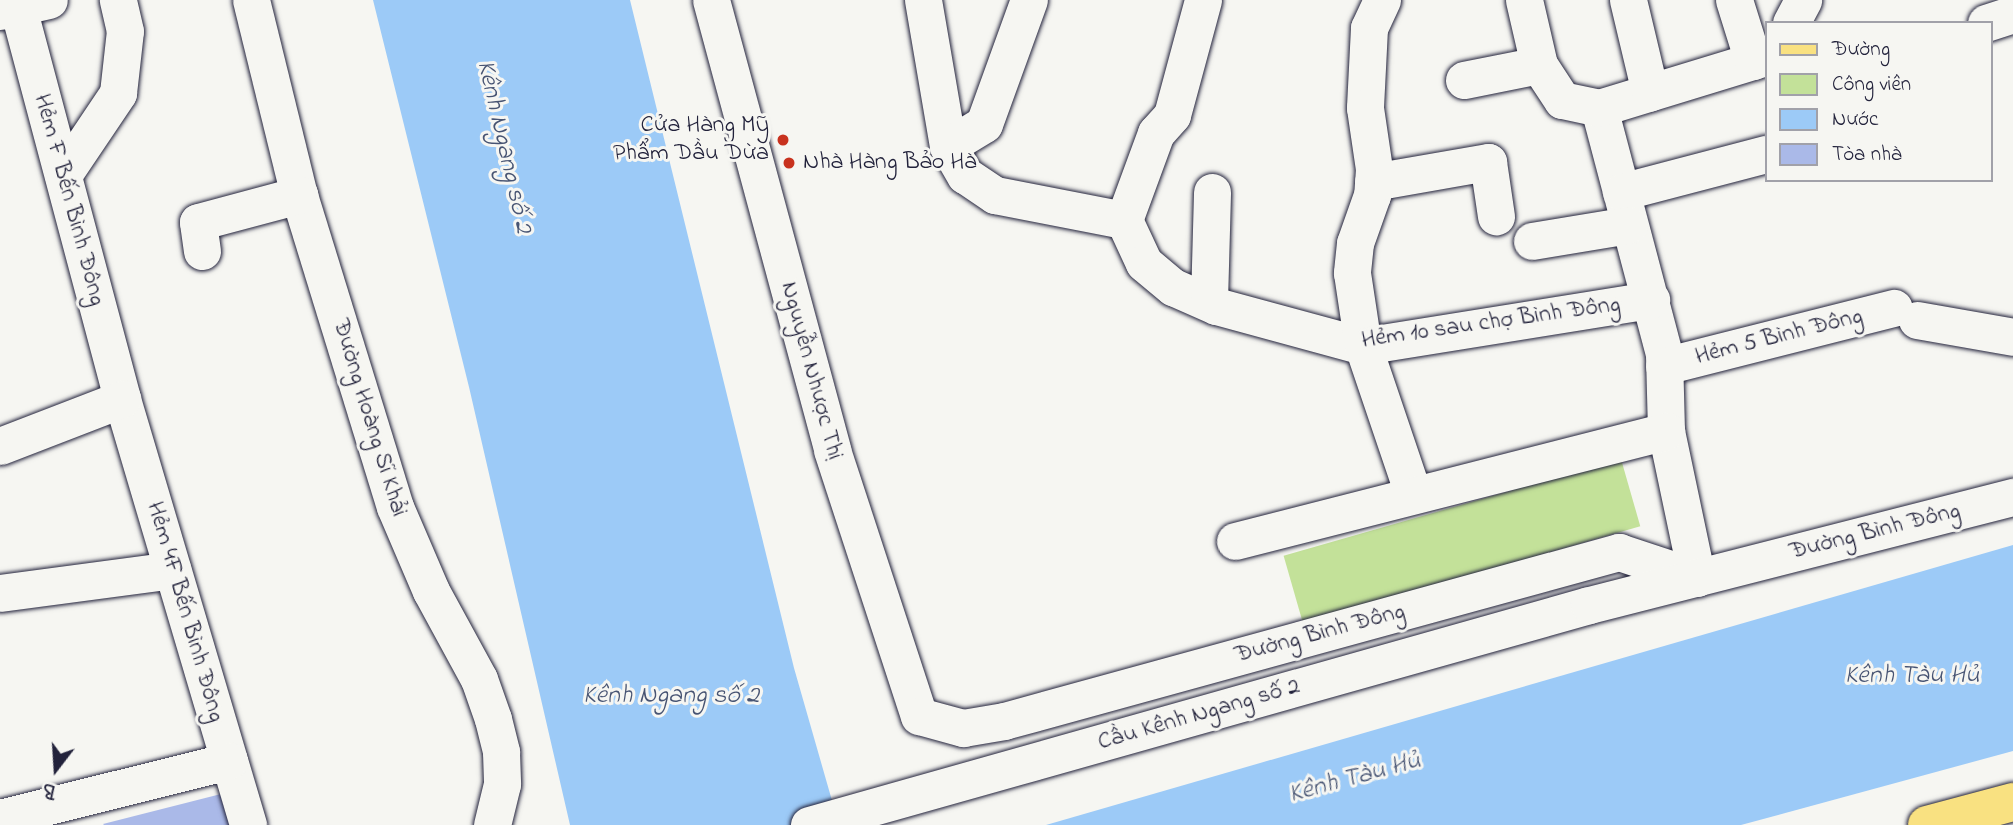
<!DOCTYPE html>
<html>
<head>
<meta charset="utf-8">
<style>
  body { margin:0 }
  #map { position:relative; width:2013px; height:825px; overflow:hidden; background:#f6f6f2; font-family:"Indie Flower",sans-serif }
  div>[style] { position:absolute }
  .green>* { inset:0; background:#c3e199; transform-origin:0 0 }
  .water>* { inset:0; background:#9ccaf7 }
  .building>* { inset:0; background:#aab9e8 }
  .roads { filter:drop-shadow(0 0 2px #22223b) drop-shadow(0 0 2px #22223b) }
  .minor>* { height:37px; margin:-18.5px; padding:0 18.5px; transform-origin:18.5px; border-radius:18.5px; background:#f6f6f2 }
  .major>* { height:38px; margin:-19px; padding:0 19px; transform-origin:19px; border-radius:19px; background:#f9e181 }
  .dots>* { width:19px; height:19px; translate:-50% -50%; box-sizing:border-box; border:4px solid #f6f6f2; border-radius:50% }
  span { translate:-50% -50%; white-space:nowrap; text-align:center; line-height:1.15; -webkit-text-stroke:6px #f6f6f2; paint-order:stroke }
  .poi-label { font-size:24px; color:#22223b }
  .right { translate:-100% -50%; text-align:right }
  .left { translate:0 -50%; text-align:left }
  .street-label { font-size:24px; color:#22223b }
  .water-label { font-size:26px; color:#475473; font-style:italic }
  .legend { position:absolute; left:1765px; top:21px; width:228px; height:161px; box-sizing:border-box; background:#f6f6f2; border:2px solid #a1a1a9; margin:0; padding:9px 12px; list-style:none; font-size:21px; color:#22223b }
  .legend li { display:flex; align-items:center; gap:14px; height:35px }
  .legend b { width:35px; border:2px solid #a1a1a9 }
  .north { position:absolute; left:21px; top:734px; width:70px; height:70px; -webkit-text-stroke:5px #f6f6f2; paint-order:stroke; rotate:197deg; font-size:19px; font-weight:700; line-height:28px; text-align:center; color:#22223b }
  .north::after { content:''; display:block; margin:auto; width:24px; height:32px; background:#22223b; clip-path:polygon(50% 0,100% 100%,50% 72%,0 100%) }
</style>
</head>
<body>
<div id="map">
  <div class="green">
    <i style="left:1621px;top:459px;width:70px;height:351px;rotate:74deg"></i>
  </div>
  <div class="water">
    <i style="clip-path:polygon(373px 0,630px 0,794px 668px,839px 825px,570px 825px,469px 387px)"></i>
    <i style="clip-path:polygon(2013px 545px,2013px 751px,1741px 825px,1046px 825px)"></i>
  </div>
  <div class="building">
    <i style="clip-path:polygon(221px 794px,229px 825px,104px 825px,103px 824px)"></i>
  </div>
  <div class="roads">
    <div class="minor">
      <i style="left:16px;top:0;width:413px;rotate:75.1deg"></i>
      <i style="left:122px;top:399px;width:444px;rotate:73.5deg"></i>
      <i style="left:251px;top:0;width:201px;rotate:76.2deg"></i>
      <i style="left:299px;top:195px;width:326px;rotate:72.9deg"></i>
      <i style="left:395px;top:507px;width:91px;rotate:66.8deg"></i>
      <i style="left:431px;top:591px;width:100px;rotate:61.4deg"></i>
      <i style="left:479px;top:679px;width:42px;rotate:70.7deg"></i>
      <i style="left:493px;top:719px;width:34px;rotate:76deg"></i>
      <i style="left:501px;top:752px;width:32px;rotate:88deg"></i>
      <i style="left:502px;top:784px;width:42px;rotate:103.7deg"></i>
      <i style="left:711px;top:0;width:466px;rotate:74.9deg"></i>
      <i style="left:832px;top:450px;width:280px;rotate:71.9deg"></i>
      <i style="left:919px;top:716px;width:46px;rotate:15.3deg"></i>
      <i style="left:963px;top:728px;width:42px;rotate:-9.7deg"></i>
      <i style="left:1004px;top:721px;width:638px;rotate:-15.37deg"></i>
      <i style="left:1619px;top:552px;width:82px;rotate:18.4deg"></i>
      <i style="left:1697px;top:578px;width:150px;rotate:-101.9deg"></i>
      <i style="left:1666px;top:431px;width:77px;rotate:-91.5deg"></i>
      <i style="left:1664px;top:354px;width:254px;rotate:-104.8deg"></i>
      <i style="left:923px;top:0;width:148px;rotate:80.3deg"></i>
      <i style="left:948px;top:146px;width:34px;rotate:60deg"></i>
      <i style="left:965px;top:175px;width:36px;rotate:34deg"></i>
      <i style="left:995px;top:195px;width:131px;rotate:11deg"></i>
      <i style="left:1124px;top:220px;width:47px;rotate:65.1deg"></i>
      <i style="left:1144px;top:263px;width:38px;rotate:40deg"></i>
      <i style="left:1173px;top:287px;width:47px;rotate:23.8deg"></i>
      <i style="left:1216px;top:306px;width:152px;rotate:15.2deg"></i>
      <i style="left:1363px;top:346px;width:292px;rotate:-9.1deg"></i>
      <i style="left:1382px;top:0;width:31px;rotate:115deg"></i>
      <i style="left:1369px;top:28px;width:80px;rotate:92.9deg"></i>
      <i style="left:1365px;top:108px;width:62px;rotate:81.6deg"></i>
      <i style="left:1374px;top:169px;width:26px;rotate:94deg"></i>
      <i style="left:1372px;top:195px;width:51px;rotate:109.5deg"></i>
      <i style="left:1355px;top:243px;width:30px;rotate:96deg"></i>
      <i style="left:1352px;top:273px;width:74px;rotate:81.4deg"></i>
      <i style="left:1363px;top:346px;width:156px;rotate:71.3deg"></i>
      <i style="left:1524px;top:0;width:67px;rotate:77deg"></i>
      <i style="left:1539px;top:65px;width:42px;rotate:56.7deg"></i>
      <i style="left:1562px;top:100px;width:38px;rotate:12deg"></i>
      <i style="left:1599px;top:108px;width:175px;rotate:-17deg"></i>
      <i style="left:1628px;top:0;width:95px;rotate:76.6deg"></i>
      <i style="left:1734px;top:0;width:64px;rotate:72.7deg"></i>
      <i style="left:0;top:11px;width:50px;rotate:-12.7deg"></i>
      <i style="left:1791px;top:23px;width:26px;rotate:-62deg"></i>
      <i style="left:1986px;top:23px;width:28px;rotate:-18deg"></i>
      <i style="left:1464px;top:80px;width:76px;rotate:-11.3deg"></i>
      <i style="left:948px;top:146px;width:42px;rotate:-31.4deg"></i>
      <i style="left:984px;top:124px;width:132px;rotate:-70.1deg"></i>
      <i style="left:63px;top:175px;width:99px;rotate:-56.1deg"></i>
      <i style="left:118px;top:93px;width:62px;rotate:-83.6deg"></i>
      <i style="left:125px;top:31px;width:32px;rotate:-103deg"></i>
      <i style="left:1373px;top:182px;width:117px;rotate:-9.9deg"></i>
      <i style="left:1488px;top:162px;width:55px;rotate:81.6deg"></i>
      <i style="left:1621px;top:192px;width:150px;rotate:-14.7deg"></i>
      <i style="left:1124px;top:220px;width:93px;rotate:-69.8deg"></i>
      <i style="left:1156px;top:133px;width:24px;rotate:-48deg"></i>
      <i style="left:1172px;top:115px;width:119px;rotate:-74.9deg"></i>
      <i style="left:1532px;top:241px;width:98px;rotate:-9.4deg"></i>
      <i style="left:202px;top:251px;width:29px;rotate:-98deg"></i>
      <i style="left:198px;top:222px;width:105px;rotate:-15deg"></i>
      <i style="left:1209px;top:301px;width:109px;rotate:-88.4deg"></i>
      <i style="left:1917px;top:320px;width:97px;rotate:10deg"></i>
      <i style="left:1664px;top:366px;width:237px;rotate:-14.2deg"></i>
      <i style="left:0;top:446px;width:131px;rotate:-21.1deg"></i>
      <i style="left:1235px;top:541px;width:445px;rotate:-14.3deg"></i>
      <i style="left:0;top:593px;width:174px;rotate:-7.6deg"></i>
      <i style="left:0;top:818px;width:236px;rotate:-14deg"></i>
      <i style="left:809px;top:825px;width:810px;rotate:-15.75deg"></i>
      <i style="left:1589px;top:605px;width:438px;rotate:-14.3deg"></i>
    </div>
    <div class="major">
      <i style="left:1927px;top:825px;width:89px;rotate:-15deg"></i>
    </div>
  </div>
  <div class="dots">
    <i style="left:783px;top:140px;background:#c8321e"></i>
    <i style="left:789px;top:163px;background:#c8321e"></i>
  </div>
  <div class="poi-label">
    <span class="right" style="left:769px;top:140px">Cửa Hàng Mỹ<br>Phẩm Dầu Dừa</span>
    <span class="left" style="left:803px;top:163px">Nhà Hàng Bảo Hà</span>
  </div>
  <div class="street-label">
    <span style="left:69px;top:200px;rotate:75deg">Hẻm F Bến Bình Đông</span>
    <span style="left:1491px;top:323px;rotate:-8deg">Hẻm 10 sau chợ Bình Đông</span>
    <span style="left:1779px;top:337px;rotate:-14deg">Hẻm 5 Bình Đông</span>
    <span style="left:811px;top:371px;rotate:75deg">Nguyễn Nhược Thị</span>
    <span style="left:369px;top:418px;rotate:73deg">Đường Hoàng Sĩ Khải</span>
    <span style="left:1875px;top:532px;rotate:-14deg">Đường Bình Đông</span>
    <span style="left:185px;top:612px;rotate:74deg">Hẻm 4F Bến Bình Đông</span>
    <span style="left:1320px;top:634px;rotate:-15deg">Đường Bình Đông</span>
    <span style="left:1199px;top:715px;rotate:-16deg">Cầu Kênh Ngang số 2</span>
  </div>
  <div class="water-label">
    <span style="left:503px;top:147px;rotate:77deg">Kênh Ngang số 2</span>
    <span style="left:1912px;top:677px">Kênh Tàu Hủ</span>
    <span style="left:671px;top:697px">Kênh Ngang số 2</span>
    <span style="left:1355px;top:779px;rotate:-15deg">Kênh Tàu Hủ</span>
  </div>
  <ul class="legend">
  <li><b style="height:9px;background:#f9e181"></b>Đường</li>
  <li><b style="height:19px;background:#c3e199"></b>Công viên</li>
  <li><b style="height:19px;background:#9ccaf7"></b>Nước</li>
  <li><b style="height:19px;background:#aab9e8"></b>Tòa nhà</li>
  </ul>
  <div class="north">B</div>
</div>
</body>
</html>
